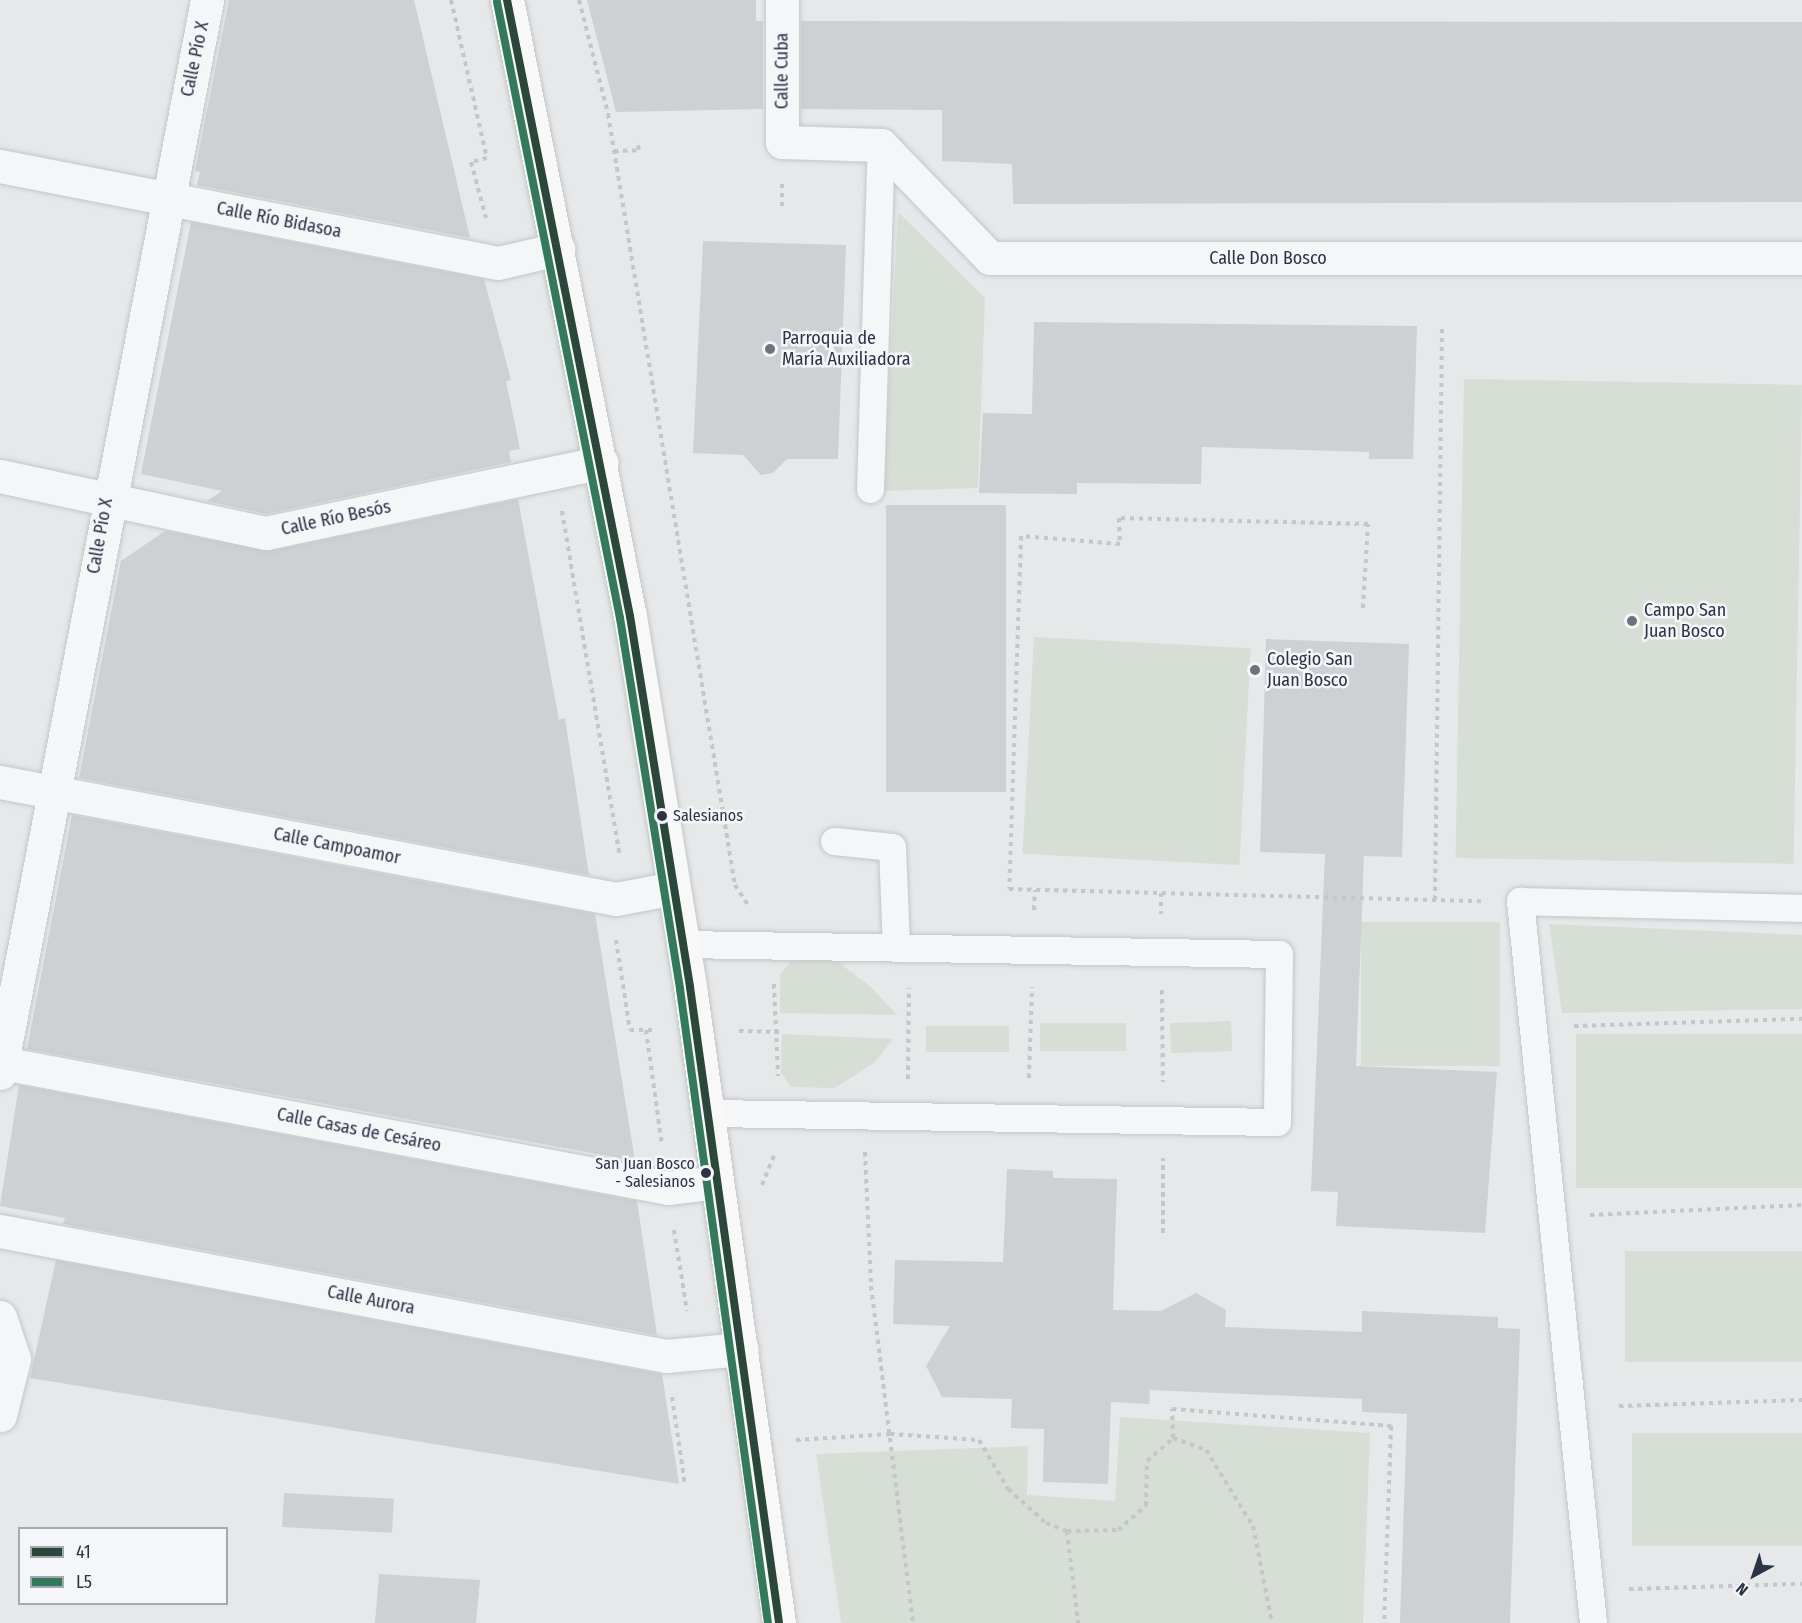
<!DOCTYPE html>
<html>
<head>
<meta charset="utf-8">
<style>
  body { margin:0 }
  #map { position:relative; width:1802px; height:1623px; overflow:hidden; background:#e6e8ea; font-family:"Fira Sans Condensed",sans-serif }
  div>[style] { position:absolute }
  .green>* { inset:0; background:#d6ded6; transform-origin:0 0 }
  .building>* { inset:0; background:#ced0d3; transform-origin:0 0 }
  .path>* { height:4px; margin-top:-2px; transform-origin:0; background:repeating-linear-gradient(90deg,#c5c6ca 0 4.5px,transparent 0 9px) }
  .roads { filter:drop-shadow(0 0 2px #c4c6c8) drop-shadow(0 0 2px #c4c6c8) }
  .service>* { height:27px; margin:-13.5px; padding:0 13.5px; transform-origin:13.5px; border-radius:13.5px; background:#f5f6f7 }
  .minor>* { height:33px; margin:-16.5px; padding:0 16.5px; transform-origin:16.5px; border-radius:16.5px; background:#f5f6f7 }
  .primary>* { height:33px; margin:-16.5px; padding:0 16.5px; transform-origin:16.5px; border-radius:16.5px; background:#f8f8f8 }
  .bus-1>* { height:8px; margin:-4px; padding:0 4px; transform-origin:4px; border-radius:4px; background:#2a4739 }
  .bus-2>* { height:8px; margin:-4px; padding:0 4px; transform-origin:4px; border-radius:4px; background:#34795c }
  .dots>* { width:16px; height:16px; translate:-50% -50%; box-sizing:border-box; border:3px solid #f4f6f9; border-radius:50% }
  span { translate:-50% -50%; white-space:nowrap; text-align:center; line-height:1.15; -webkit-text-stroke:5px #f4f6f9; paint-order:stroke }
  .bus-label { font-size:16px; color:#2b3445 }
  .left { translate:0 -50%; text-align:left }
  .right { translate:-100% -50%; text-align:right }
  .street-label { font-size:18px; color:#2b3445 }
  .poi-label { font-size:18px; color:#2b3445 }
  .legend { position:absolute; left:18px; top:1527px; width:210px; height:78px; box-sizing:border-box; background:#f4f6f9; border:2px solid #a4a8b1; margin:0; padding:8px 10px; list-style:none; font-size:18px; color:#2b3445 }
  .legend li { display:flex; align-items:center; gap:12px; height:30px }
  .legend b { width:30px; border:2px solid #a4a8b1 }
  .north { position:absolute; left:1724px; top:1545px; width:60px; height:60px; -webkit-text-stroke:4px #f4f6f9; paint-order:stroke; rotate:220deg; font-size:16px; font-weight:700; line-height:24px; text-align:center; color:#2b3445 }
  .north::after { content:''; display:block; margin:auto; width:21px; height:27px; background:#2b3445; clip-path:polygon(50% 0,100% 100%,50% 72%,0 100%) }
</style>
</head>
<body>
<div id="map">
  <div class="green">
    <i style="clip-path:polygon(898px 212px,985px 298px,978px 488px,884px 491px)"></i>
    <i style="left:1464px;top:379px;width:338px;height:479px;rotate:1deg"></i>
    <i style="left:1034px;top:637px;width:217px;height:217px;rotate:3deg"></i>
    <i style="left:1361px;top:922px;width:139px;height:144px"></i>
    <i style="clip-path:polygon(1549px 924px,1802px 935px,1802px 1009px,1562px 1013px)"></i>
    <i style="clip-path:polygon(835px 960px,871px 987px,897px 1015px,780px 1013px,780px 975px,791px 961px)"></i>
    <i style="left:1231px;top:1021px;width:30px;height:61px;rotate:88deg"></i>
    <i style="left:1040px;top:1023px;width:86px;height:28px"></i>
    <i style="left:1009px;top:1026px;width:26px;height:83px;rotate:90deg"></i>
    <i style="clip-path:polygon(782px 1034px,893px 1039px,875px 1062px,835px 1088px,791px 1087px,781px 1073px)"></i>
    <i style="left:1802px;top:1034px;width:154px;height:226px;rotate:90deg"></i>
    <i style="left:1802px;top:1251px;width:111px;height:177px;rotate:90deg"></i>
    <i style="clip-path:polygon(1120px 1417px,1370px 1433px,1363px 1623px,841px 1623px,816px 1454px,1028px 1446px,1027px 1495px,1115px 1501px)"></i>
    <i style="left:1802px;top:1433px;width:113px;height:170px;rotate:90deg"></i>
  </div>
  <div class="building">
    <i style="clip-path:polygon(229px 0,414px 0,470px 238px,197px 185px,200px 172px,195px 171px)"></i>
    <i style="clip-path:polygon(587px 0,756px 0,756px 21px,763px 21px,763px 109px,616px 112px)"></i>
    <i style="clip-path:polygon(801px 21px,1802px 22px,1802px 202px,1013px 204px,1012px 164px,942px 161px,942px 110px,801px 109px)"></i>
    <i style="clip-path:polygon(191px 222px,484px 279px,511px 380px,506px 381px,520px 449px,509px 451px,511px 462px,266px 514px,207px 501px,222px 491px,141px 474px)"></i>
    <i style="clip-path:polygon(703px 241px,846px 245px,838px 459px,787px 459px,773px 473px,761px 475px,743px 455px,693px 453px)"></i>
    <i style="clip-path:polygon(1034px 322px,1417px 326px,1413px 459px,1369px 459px,1369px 452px,1202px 447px,1201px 484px,1077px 483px,1077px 494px,979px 493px,983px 413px,1032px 414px)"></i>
    <i style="clip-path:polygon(518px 499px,559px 720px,565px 718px,589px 875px,79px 778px,121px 561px,165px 531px,269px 551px)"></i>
    <i style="left:886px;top:505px;width:120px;height:287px"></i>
    <i style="clip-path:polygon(1266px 639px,1409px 644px,1402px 857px,1364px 856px,1356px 1066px,1497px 1072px,1485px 1233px,1336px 1226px,1338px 1192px,1311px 1191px,1325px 854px,1260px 852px)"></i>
    <i style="clip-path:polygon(72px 815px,595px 914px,635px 1161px,27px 1049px)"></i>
    <i style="clip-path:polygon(19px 1085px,637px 1201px,657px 1335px,63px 1224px,65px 1218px,0 1206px)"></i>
    <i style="clip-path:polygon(1007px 1169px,1053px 1171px,1053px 1178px,1117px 1179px,1113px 1310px,1161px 1311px,1196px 1293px,1226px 1310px,1225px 1327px,1362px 1332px,1362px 1311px,1498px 1317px,1498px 1328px,1520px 1329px,1510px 1623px,1400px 1623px,1407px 1414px,1362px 1412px,1362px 1399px,1150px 1390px,1149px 1404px,1111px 1402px,1108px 1484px,1043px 1482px,1044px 1429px,1011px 1428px,1012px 1399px,942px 1397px,926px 1366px,950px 1326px,893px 1324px,895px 1260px,1003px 1262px)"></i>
    <i style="clip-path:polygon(56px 1260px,662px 1374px,679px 1484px,30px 1378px)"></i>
    <i style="left:284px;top:1493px;width:110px;height:34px;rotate:3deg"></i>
    <i style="clip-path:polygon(379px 1574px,480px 1580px,476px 1623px,375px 1623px)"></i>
  </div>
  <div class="path">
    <i style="left:451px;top:0;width:162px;rotate:77.2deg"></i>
    <i style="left:487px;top:158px;width:16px;rotate:166deg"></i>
    <i style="left:471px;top:162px;width:58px;rotate:75deg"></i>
    <i style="left:579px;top:0;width:118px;rotate:75.7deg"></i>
    <i style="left:608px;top:114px;width:781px;rotate:80.65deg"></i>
    <i style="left:735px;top:885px;width:24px;rotate:57deg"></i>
    <i style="left:614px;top:151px;width:25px;rotate:-2deg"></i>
    <i style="left:639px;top:150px;width:9px;rotate:-103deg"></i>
    <i style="left:782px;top:206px;width:24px;rotate:-90deg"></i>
    <i style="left:562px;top:511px;width:350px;rotate:80.5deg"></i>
    <i style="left:1363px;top:608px;width:84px;rotate:-86.6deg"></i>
    <i style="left:1368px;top:524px;width:249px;rotate:-178.6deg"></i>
    <i style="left:1119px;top:518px;width:26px;rotate:88deg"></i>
    <i style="left:1120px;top:544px;width:99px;rotate:-175.4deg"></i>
    <i style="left:1021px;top:536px;width:353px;rotate:91.9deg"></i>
    <i style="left:1009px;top:889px;width:472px;rotate:1.5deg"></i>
    <i style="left:1161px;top:893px;width:21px;rotate:90deg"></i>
    <i style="left:1435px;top:900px;width:575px;rotate:-89.3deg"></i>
    <i style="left:1034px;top:910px;width:20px;rotate:-87deg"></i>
    <i style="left:616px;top:940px;width:91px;rotate:81.2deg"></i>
    <i style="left:630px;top:1030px;width:24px"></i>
    <i style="left:774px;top:984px;width:92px;rotate:87.5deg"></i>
    <i style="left:1162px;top:990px;width:92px;rotate:89.4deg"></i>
    <i style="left:1574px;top:1026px;width:228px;rotate:-1.8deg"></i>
    <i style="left:646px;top:1030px;width:116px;rotate:82.1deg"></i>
    <i style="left:739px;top:1031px;width:40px;rotate:1.4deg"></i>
    <i style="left:1029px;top:1078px;width:91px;rotate:-88.1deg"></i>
    <i style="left:908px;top:1079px;width:91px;rotate:-89.4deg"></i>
    <i style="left:865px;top:1152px;width:134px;rotate:87.4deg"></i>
    <i style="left:871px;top:1286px;width:340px;rotate:82.9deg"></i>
    <i style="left:762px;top:1185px;width:35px;rotate:-68deg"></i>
    <i style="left:1590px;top:1215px;width:212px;rotate:-2.7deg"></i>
    <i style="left:674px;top:1230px;width:82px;rotate:80.9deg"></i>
    <i style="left:1163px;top:1233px;width:75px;rotate:-90deg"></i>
    <i style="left:672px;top:1397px;width:89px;rotate:81.6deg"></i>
    <i style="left:1619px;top:1406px;width:183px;rotate:-1.9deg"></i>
    <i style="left:1173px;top:1438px;width:35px;rotate:20deg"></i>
    <i style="left:1206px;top:1450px;width:89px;rotate:58.3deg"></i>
    <i style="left:1253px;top:1526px;width:99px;rotate:78.9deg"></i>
    <i style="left:796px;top:1440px;width:94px;rotate:-3.7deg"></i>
    <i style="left:890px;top:1434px;width:89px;rotate:3.9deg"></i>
    <i style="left:979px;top:1440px;width:57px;rotate:59.4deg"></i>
    <i style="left:1008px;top:1489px;width:51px;rotate:41.8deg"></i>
    <i style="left:1046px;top:1523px;width:22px;rotate:21deg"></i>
    <i style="left:1067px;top:1531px;width:51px;rotate:-1.1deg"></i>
    <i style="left:1118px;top:1530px;width:37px;rotate:-41deg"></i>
    <i style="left:1146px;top:1506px;width:45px;rotate:-88.7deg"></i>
    <i style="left:1147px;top:1461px;width:35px;rotate:-41deg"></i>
    <i style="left:1173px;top:1438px;width:29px;rotate:-92deg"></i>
    <i style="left:1172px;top:1409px;width:220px;rotate:4.4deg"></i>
    <i style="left:1391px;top:1426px;width:197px;rotate:92deg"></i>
    <i style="left:1067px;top:1531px;width:93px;rotate:83.2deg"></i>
    <i style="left:1629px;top:1589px;width:173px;rotate:-1.7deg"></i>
  </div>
  <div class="roads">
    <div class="service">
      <i style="left:870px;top:489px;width:344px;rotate:-88.2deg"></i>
      <i style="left:834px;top:841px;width:58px;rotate:5.9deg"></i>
      <i style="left:892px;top:847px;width:100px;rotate:87.7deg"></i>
      <i style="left:682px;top:944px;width:597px;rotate:0.96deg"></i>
      <i style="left:1279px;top:954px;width:168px;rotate:90.7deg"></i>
      <i style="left:1277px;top:1122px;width:569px;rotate:-179.09deg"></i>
      <i style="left:1593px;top:1623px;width:726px;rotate:-95.77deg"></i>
      <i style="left:1520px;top:901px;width:282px;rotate:1.4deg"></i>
    </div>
    <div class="minor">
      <i style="left:782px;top:0;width:142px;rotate:90deg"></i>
      <i style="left:782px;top:142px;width:99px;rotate:1.7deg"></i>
      <i style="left:881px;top:145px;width:157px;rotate:46deg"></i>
      <i style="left:990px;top:258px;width:812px"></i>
      <i style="left:0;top:166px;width:507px;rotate:11.02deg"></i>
      <i style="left:498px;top:263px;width:62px;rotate:-13.1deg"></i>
      <i style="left:0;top:476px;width:272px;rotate:12.1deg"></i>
      <i style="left:266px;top:533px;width:343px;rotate:-11.9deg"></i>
      <i style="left:0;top:782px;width:627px;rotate:10.75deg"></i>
      <i style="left:616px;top:899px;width:59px;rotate:-10.7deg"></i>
      <i style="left:2px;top:1063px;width:678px;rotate:10.63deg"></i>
      <i style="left:668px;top:1188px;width:49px;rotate:-7deg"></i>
      <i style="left:0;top:1073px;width:1093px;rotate:-79.08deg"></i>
      <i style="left:0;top:1231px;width:678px;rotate:10.63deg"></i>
      <i style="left:666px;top:1356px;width:76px;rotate:-5.3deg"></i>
      <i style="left:0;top:1317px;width:44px;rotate:71.6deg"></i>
      <i style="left:14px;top:1359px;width:58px;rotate:104deg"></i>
    </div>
    <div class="primary">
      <i style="left:507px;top:0;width:628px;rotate:78.71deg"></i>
      <i style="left:630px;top:616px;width:376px;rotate:80.8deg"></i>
      <i style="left:690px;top:987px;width:642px;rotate:82.03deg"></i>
    </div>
  </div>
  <div class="bus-1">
    <i style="left:507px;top:0;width:628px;rotate:78.71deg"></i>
    <i style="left:630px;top:616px;width:376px;rotate:80.8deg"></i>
    <i style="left:690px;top:987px;width:642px;rotate:82.03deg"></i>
  </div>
  <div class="bus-2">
    <i style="left:497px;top:2px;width:628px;rotate:78.71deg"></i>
    <i style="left:620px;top:618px;width:376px;rotate:80.8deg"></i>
    <i style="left:680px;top:989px;width:640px;rotate:82.1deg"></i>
  </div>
  <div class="dots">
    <i style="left:770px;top:349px;background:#6c737f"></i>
    <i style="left:1632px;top:621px;background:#6c737f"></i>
    <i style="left:1255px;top:670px;background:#6c737f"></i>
    <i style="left:662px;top:816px;background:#2b3445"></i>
    <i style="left:706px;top:1173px;background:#2b3445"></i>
  </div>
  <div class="bus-label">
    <span class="left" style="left:673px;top:816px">Salesianos</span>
    <span class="right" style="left:695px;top:1173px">San Juan Bosco<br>- Salesianos</span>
  </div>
  <div class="street-label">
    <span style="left:195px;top:59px;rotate:-78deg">Calle Pío X</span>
    <span style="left:782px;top:71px;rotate:-90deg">Calle Cuba</span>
    <span style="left:279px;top:220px;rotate:11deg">Calle Río Bidasoa</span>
    <span style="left:1268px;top:258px">Calle Don Bosco</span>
    <span style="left:336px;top:518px;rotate:-12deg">Calle Río Besós</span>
    <span style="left:100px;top:536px;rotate:-80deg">Calle Pío X</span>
    <span style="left:337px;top:846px;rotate:11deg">Calle Campoamor</span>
    <span style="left:359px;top:1130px;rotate:11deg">Calle Casas de Cesáreo</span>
    <span style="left:371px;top:1300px;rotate:11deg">Calle Aurora</span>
  </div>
  <div class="poi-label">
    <span class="left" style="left:782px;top:349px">Parroquia de<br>María Auxiliadora</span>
    <span class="left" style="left:1644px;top:621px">Campo San<br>Juan Bosco</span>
    <span class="left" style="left:1267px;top:670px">Colegio San<br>Juan Bosco</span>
  </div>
  <ul class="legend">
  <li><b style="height:8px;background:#2a4739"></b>41</li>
  <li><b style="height:8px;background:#34795c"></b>L5</li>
  </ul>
  <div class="north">N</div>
</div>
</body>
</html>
